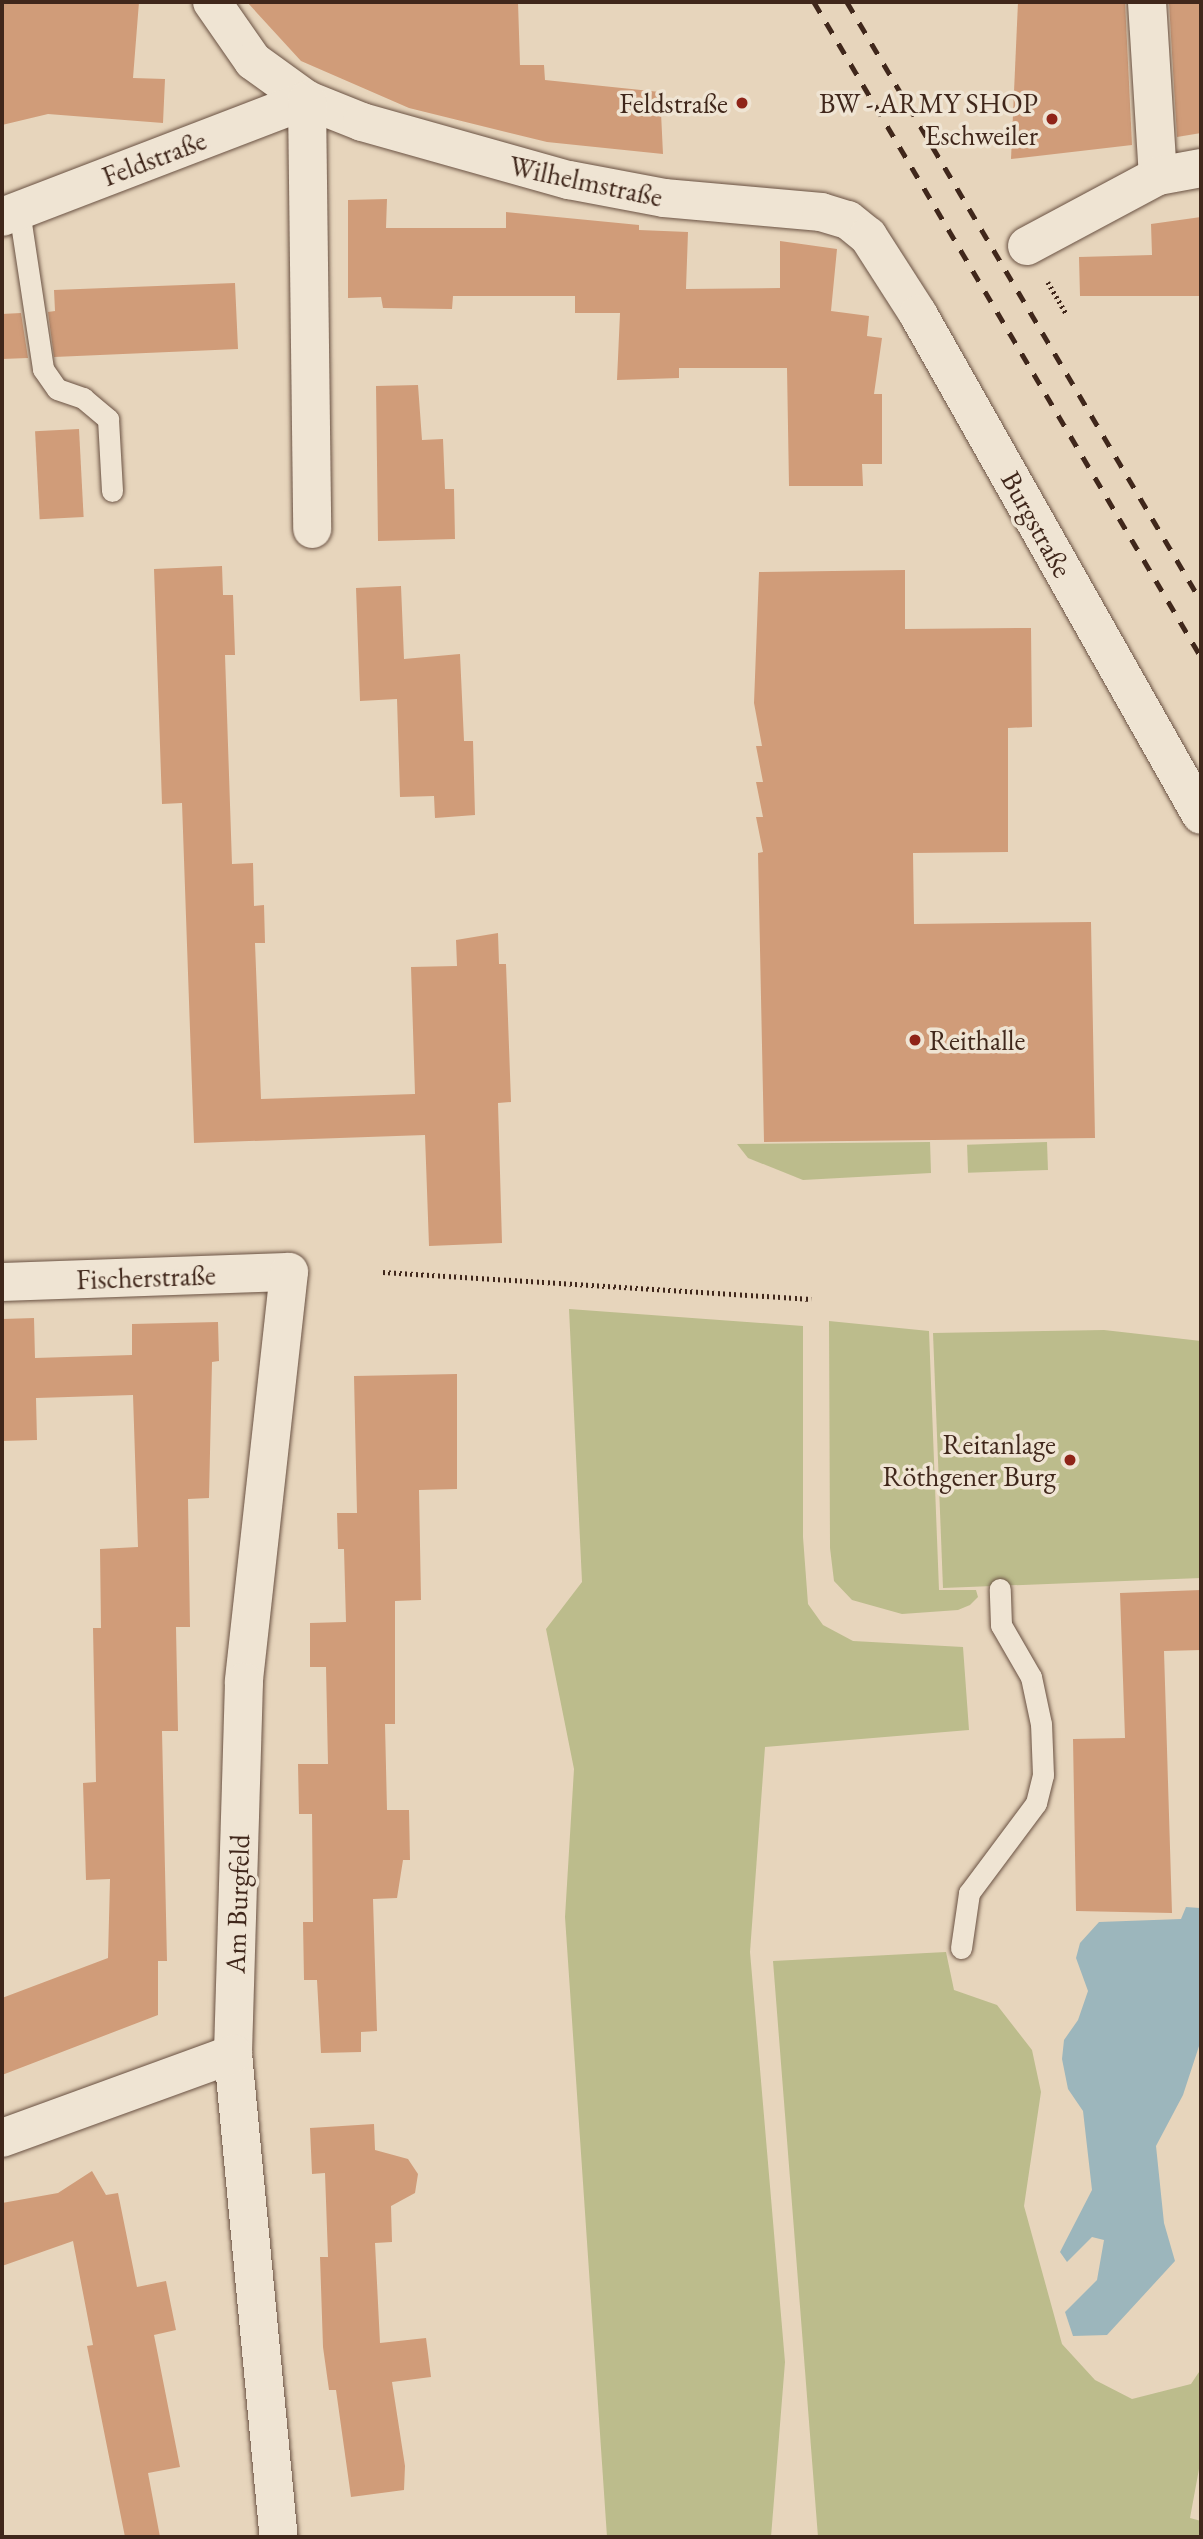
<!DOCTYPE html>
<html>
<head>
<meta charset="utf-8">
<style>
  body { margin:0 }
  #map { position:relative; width:1203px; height:2539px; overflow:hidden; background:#e7d5bc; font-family:"EB Garamond",serif }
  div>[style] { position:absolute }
  .green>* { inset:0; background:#bcbc8c; transform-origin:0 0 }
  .water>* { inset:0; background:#9cb6bc }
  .building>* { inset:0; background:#d09c79; transform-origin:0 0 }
  .path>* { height:4.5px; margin-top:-2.25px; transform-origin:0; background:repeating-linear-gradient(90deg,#40271b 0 2px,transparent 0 5.5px) }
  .roads { filter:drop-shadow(0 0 2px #6a5243) drop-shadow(0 0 2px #6a5243) }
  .lane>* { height:21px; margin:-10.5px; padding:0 10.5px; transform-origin:10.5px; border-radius:10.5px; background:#efe4d3 }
  .street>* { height:38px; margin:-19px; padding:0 19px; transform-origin:19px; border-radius:19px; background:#efe4d3 }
  .rail>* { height:5px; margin-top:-2.5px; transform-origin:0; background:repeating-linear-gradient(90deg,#40271b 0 12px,transparent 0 24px) }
  .dots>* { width:19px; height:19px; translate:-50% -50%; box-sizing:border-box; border:4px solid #efe4d3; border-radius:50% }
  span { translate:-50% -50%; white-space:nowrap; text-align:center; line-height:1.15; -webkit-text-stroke:7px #efe4d3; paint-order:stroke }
  .poi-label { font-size:28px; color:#40271b }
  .right { translate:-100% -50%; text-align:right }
  .left { translate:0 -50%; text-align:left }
  .street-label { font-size:28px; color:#40271b }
  .frame { position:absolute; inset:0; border:4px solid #40271b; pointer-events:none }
</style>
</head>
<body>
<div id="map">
  <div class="green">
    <i style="clip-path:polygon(930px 1142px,931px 1173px,803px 1180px,748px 1158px,737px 1144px)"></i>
    <i style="left:1047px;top:1142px;width:28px;height:80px;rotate:88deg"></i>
    <i style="clip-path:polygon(569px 1309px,803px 1326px,803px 1537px,808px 1604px,823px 1625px,853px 1641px,963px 1647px,969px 1730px,765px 1747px,750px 1952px,785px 2362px,771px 2537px,607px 2537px,565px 1917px,574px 1769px,546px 1629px,582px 1582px)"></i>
    <i style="clip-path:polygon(829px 1321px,929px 1331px,939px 1590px,976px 1590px,978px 1597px,970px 1605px,958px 1610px,902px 1614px,852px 1600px,834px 1581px,830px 1548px)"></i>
    <i style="clip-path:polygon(1104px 1330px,1201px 1341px,1201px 1578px,943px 1588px,933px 1333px)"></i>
    <i style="clip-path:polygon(946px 1952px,954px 1990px,997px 2005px,1032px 2050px,1041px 2092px,1024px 2206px,1062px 2344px,1095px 2380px,1132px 2399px,1191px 2384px,1201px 2369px,1201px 2458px,1190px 2518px,1201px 2521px,1201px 2537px,818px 2537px,773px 1961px)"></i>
  </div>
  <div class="water">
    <i style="clip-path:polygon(1186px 1907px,1200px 1908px,1201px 2040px,1183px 2095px,1156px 2146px,1164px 2223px,1175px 2261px,1107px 2335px,1073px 2336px,1065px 2312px,1097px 2280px,1104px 2240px,1092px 2237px,1067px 2262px,1060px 2252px,1092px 2190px,1083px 2111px,1068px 2089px,1062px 2059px,1064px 2040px,1078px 2020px,1088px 1991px,1076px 1958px,1080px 1943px,1099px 1922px,1181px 1919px)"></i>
  </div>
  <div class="building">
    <i style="clip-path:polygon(2px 2px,139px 2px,133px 78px,165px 79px,163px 123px,48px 114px,2px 125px)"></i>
    <i style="clip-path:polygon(247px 2px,518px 2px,520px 65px,544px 65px,545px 80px,660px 92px,663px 154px,547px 142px,409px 108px,301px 61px)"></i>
    <i style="clip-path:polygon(1018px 2px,1125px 2px,1132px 145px,1011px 159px)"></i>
    <i style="clip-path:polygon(1169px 2px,1201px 2px,1201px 133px,1177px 137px)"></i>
    <i style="clip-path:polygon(387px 199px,386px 228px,506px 228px,506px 212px,639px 225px,639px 230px,688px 232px,686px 289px,780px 288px,780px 241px,837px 249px,831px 311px,869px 316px,867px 336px,882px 338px,874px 394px,882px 394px,882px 464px,862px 464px,863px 486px,789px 486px,787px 368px,679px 368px,679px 378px,617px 380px,620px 313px,575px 313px,575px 296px,453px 296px,452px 309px,383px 308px,381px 297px,348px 298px,348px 200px)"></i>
    <i style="clip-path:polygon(1201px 217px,1201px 296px,1080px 296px,1079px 257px,1152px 255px,1151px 224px)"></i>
    <i style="clip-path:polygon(235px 283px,238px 349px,54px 357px,48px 312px,55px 311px,54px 290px)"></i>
    <i style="clip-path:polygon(21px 313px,28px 358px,2px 359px,2px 314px)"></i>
    <i style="clip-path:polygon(418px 385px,422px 440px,443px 439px,445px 489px,454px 489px,455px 539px,378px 541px,376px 386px)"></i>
    <i style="left:79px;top:429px;width:88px;height:44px;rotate:87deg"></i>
    <i style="clip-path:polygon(222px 566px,223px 595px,233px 595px,235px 655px,225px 655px,232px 864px,253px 863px,254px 906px,264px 905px,265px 943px,255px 943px,261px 1099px,415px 1094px,411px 967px,457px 966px,456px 940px,498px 933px,499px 964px,506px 964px,511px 1102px,498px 1103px,502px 1243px,429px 1246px,425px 1135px,194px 1143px,182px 803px,162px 804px,154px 569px)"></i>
    <i style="clip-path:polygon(905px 570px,905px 629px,1031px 628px,1032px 727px,1008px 728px,1008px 852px,913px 853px,914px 924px,1091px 922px,1095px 1138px,764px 1142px,758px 853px,763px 852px,756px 817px,763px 817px,756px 782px,763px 782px,756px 746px,762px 746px,754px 703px,759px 572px)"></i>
    <i style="clip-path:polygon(401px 586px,404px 659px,460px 654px,464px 741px,473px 741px,475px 815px,435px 818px,434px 796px,400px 797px,397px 699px,360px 701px,356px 588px)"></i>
    <i style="clip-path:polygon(34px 1318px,35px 1358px,132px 1355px,132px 1324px,218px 1322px,219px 1361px,212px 1362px,209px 1498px,188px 1499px,190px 1627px,176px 1627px,178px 1731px,162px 1731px,167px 1961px,158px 1961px,158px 2015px,2px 2075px,2px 1998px,108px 1958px,110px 1879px,86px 1880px,83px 1783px,96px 1782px,93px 1628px,101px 1628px,100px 1549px,138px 1547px,133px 1395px,36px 1398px,37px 1440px,2px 1441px,2px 1319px)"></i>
    <i style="clip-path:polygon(457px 1374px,457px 1489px,419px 1490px,421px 1600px,395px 1601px,395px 1724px,385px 1724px,387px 1810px,409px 1810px,410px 1860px,403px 1860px,397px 1898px,373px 1899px,377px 2031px,361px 2032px,361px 2052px,321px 2053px,317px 1980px,304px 1980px,303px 1922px,313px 1922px,312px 1814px,299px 1814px,298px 1764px,328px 1764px,326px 1667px,310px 1667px,310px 1623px,346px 1622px,344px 1549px,338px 1549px,337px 1513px,357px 1513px,354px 1376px)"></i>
    <i style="clip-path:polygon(1201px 1590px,1201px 1650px,1164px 1651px,1172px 1913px,1076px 1911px,1073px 1739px,1125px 1738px,1120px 1593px)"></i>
    <i style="clip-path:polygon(374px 2124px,375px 2150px,408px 2159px,418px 2174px,415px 2193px,391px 2206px,392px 2242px,375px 2243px,380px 2343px,426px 2338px,431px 2377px,392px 2382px,405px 2466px,404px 2490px,351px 2497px,336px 2390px,329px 2390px,323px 2347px,320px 2257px,328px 2257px,325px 2173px,312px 2174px,310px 2128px)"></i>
    <i style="clip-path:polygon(92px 2171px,106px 2195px,118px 2193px,137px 2287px,166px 2281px,176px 2330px,154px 2335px,180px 2467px,148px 2473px,160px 2537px,125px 2537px,87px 2346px,93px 2345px,73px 2241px,2px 2266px,2px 2203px,58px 2193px)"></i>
  </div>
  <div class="path">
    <i style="left:1048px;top:282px;width:38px;rotate:60deg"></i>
    <i style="left:383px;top:1272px;width:429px;rotate:3.6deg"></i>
  </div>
  <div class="roads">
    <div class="lane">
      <i style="left:19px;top:210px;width:161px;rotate:81.4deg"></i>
      <i style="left:43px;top:369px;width:24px;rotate:55deg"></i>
      <i style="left:57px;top:389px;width:28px;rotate:19deg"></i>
      <i style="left:83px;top:398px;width:33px;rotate:40deg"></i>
      <i style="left:108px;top:419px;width:72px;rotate:86.8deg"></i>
      <i style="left:961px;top:1948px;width:56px;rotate:-81.7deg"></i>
      <i style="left:969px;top:1893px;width:112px;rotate:-53.3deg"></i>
      <i style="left:1036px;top:1803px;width:29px;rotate:-76deg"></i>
      <i style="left:1043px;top:1775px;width:51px;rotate:-92.2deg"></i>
      <i style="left:1041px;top:1724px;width:48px;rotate:-102deg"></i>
      <i style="left:1031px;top:1677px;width:60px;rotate:-120deg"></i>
      <i style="left:1001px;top:1625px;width:36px;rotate:-92deg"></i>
    </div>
    <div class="street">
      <i style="left:212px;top:2px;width:72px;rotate:55.2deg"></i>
      <i style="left:253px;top:61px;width:67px;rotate:35.8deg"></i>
      <i style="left:307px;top:100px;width:59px;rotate:21.8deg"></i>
      <i style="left:362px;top:122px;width:215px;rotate:15.7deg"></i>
      <i style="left:569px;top:180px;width:97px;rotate:10.7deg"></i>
      <i style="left:664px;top:198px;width:158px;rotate:5.1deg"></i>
      <i style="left:821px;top:212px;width:28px;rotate:17deg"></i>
      <i style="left:848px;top:220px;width:26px;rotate:39deg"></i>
      <i style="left:868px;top:236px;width:93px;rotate:57.3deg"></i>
      <i style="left:918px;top:314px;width:575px;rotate:60.54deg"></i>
      <i style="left:1147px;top:2px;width:174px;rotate:86.4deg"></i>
      <i style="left:2px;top:217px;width:327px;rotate:-21deg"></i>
      <i style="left:307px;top:100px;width:429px;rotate:89.3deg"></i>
      <i style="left:1027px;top:246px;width:149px;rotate:-28.1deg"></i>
      <i style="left:1158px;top:176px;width:44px;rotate:-10.5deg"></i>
      <i style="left:2px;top:1282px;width:287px;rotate:-2deg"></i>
      <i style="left:289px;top:1272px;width:412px;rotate:96.3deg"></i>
      <i style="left:244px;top:1682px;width:372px;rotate:91.7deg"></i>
      <i style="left:233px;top:2054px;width:485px;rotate:84.6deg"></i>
      <i style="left:2px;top:2138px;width:246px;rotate:-20deg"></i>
    </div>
  </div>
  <div class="rail">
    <i style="left:814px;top:2px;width:761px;rotate:59.42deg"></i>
    <i style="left:847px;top:2px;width:696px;rotate:59.42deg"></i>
  </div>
  <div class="dots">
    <i style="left:742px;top:103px;background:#8f2418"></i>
    <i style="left:1052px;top:119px;background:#8f2418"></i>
    <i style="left:915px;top:1040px;background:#8f2418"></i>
    <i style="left:1070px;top:1460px;background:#8f2418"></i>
  </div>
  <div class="poi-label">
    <span class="right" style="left:728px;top:103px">Feldstraße</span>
    <span class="right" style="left:1038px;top:119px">BW - ARMY SHOP<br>Eschweiler</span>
    <span class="left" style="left:929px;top:1040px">Reithalle</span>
    <span class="right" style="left:1056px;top:1460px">Reitanlage<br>Röthgener Burg</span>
  </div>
  <div class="street-label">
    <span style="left:154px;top:158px;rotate:-21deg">Feldstraße</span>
    <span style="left:586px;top:181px;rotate:12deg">Wilhelmstraße</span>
    <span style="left:1037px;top:524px;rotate:61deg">Burgstraße</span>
    <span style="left:146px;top:1277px;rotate:-2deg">Fischerstraße</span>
    <span style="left:237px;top:1904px;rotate:-88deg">Am Burgfeld</span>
  </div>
  <div class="frame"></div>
</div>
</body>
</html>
